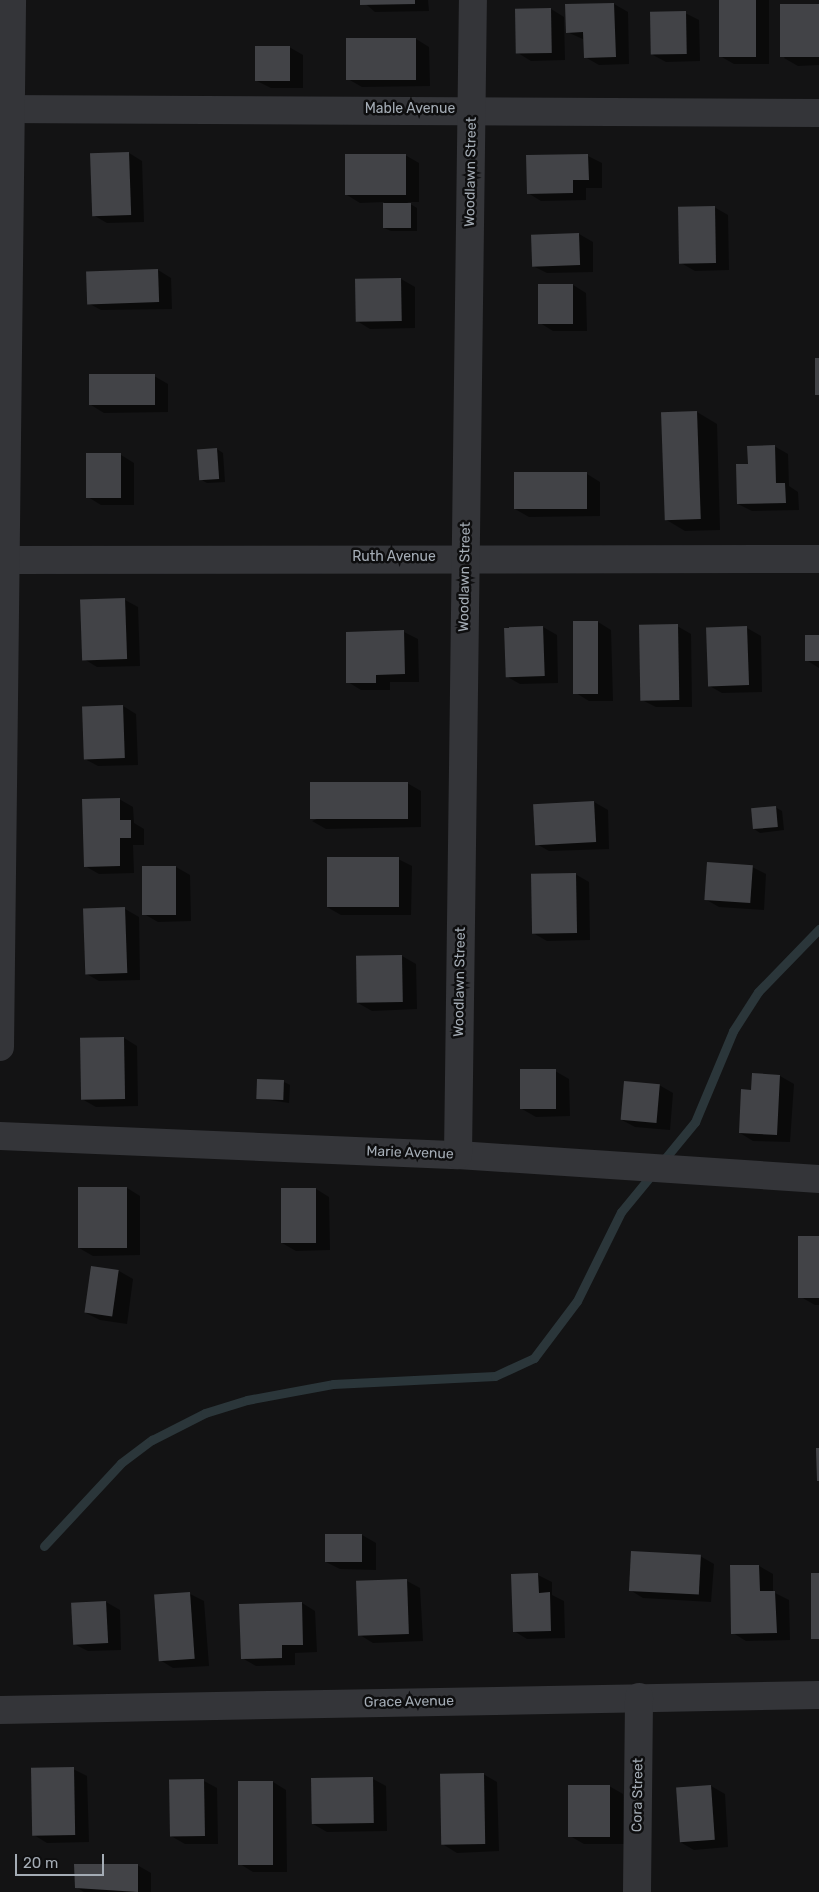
<!DOCTYPE html>
<html>
<head>
<meta charset="utf-8">
<style>
  body { margin:0 }
  #map { position:relative; width:819px; height:1892px; overflow:hidden; background:#131314; font-family:Rubik,sans-serif }
  div>[style] { position:absolute }
  .shadow>* { inset:0; background:#0007 }
  .stream>* { height:9px; margin:-4.5px; padding:0 4.5px; transform-origin:4.5px; border-radius:4.5px; background:#2b363a }
  .building>* { inset:0; background:#424347; transform-origin:0 0 }
  .street>* { height:28px; margin:-14px; padding:0 14px; transform-origin:14px; border-radius:14px; background:#343539 }
  span { translate:-50% -50%; white-space:nowrap; text-align:center; line-height:1.15; -webkit-text-stroke:5px #0e0e0f; paint-order:stroke }
  .street-label { font-size:14px; color:#a4acb5 }
  .scale { position:absolute; left:15px; top:1854px; width:89px; height:22px; box-sizing:border-box; border:2px solid #a4acb5; border-top:0; padding-left:6px; font-size:15px; line-height:18px; white-space:nowrap; color:#a4acb5; -webkit-text-stroke:4px #0e0e0f; paint-order:stroke }
</style>
</head>
<body>
<div id="map">
  <div class="shadow">
    <i style="clip-path:polygon(361px 0,428px 0,429px 11px,375px 12px)"></i>
    <i style="clip-path:polygon(720px 0,769px 0,769px 64px,734px 64px,720px 56px)"></i>
    <i style="clip-path:polygon(614px 4px,628px 12px,629px 64px,599px 65px,585px 57px,585px 40px,567px 32px,567px 6px)"></i>
    <i style="clip-path:polygon(819px 6px,819px 65px,798px 66px,784px 58px)"></i>
    <i style="clip-path:polygon(551px 9px,564px 17px,565px 60px,531px 61px,518px 53px)"></i>
    <i style="clip-path:polygon(685px 13px,699px 20px,700px 61px,666px 62px,653px 55px)"></i>
    <i style="clip-path:polygon(416px 39px,429px 47px,430px 86px,362px 87px,348px 79px)"></i>
    <i style="clip-path:polygon(289px 47px,303px 55px,303px 88px,271px 88px,257px 81px)"></i>
    <i style="clip-path:polygon(129px 153px,142px 161px,144px 222px,107px 223px,93px 215px)"></i>
    <i style="clip-path:polygon(405px 155px,419px 163px,419px 202px,407px 202px,417px 208px,417px 231px,391px 231px,384px 228px,384px 202px,360px 203px,347px 195px)"></i>
    <i style="clip-path:polygon(527px 156px,588px 156px,602px 163px,602px 188px,586px 188px,586px 200px,541px 201px,528px 193px)"></i>
    <i style="clip-path:polygon(714px 207px,728px 215px,729px 270px,695px 271px,681px 263px)"></i>
    <i style="clip-path:polygon(579px 234px,593px 242px,593px 272px,547px 273px,533px 266px)"></i>
    <i style="clip-path:polygon(158px 270px,171px 278px,172px 309px,101px 310px,88px 303px)"></i>
    <i style="clip-path:polygon(401px 279px,415px 287px,415px 328px,370px 329px,357px 321px)"></i>
    <i style="clip-path:polygon(573px 285px,586px 293px,587px 331px,553px 331px,540px 323px)"></i>
    <i style="clip-path:polygon(154px 376px,168px 384px,168px 412px,104px 413px,91px 405px)"></i>
    <i style="clip-path:polygon(697px 412px,717px 424px,720px 530px,685px 531px,665px 519px)"></i>
    <i style="clip-path:polygon(774px 446px,788px 454px,789px 486px,798px 492px,799px 510px,752px 511px,738px 504px,749px 465px)"></i>
    <i style="clip-path:polygon(217px 449px,223px 453px,225px 482px,207px 483px,200px 479px)"></i>
    <i style="clip-path:polygon(121px 455px,134px 463px,134px 505px,101px 505px,88px 497px)"></i>
    <i style="clip-path:polygon(587px 474px,600px 482px,600px 516px,529px 517px,515px 509px)"></i>
    <i style="clip-path:polygon(125px 600px,138px 607px,140px 666px,97px 667px,84px 659px)"></i>
    <i style="clip-path:polygon(598px 622px,611px 630px,613px 701px,589px 701px,576px 693px)"></i>
    <i style="clip-path:polygon(677px 626px,691px 634px,692px 707px,656px 707px,642px 700px)"></i>
    <i style="clip-path:polygon(543px 627px,557px 635px,558px 683px,520px 684px,506px 676px,505px 628px)"></i>
    <i style="clip-path:polygon(707px 628px,747px 628px,761px 636px,762px 692px,722px 693px,708px 685px)"></i>
    <i style="clip-path:polygon(404px 632px,418px 639px,419px 682px,390px 682px,390px 690px,361px 690px,348px 682px,347px 633px)"></i>
    <i style="clip-path:polygon(819px 637px,819px 668px,808px 661px)"></i>
    <i style="clip-path:polygon(123px 706px,136px 714px,138px 765px,98px 766px,85px 759px)"></i>
    <i style="clip-path:polygon(407px 783px,421px 791px,421px 827px,326px 829px,312px 821px)"></i>
    <i style="clip-path:polygon(119px 799px,133px 807px,134px 823px,144px 829px,144px 845px,133px 845px,134px 873px,99px 874px,85px 866px)"></i>
    <i style="clip-path:polygon(594px 802px,608px 810px,609px 849px,549px 851px,535px 843px)"></i>
    <i style="clip-path:polygon(775px 807px,782px 811px,784px 830px,760px 833px,754px 829px)"></i>
    <i style="clip-path:polygon(398px 859px,412px 866px,411px 915px,341px 915px,327px 907px)"></i>
    <i style="clip-path:polygon(176px 867px,190px 875px,191px 921px,158px 922px,144px 914px,143px 868px)"></i>
    <i style="clip-path:polygon(752px 867px,766px 874px,764px 910px,719px 907px,705px 899px)"></i>
    <i style="clip-path:polygon(575px 874px,589px 882px,590px 940px,547px 941px,533px 933px)"></i>
    <i style="clip-path:polygon(125px 909px,139px 917px,140px 980px,99px 981px,85px 973px,84px 910px)"></i>
    <i style="clip-path:polygon(402px 956px,416px 964px,417px 1009px,372px 1011px,358px 1003px)"></i>
    <i style="clip-path:polygon(124px 1038px,137px 1046px,138px 1106px,96px 1107px,82px 1099px)"></i>
    <i style="clip-path:polygon(555px 1071px,569px 1079px,570px 1116px,536px 1117px,522px 1109px)"></i>
    <i style="clip-path:polygon(780px 1076px,794px 1084px,790px 1142px,753px 1141px,740px 1133px,752px 1092px)"></i>
    <i style="clip-path:polygon(284px 1082px,290px 1085px,289px 1103px,257px 1098px)"></i>
    <i style="clip-path:polygon(659px 1085px,673px 1093px,670px 1130px,635px 1127px,622px 1120px)"></i>
    <i style="clip-path:polygon(127px 1188px,140px 1196px,140px 1255px,93px 1256px,79px 1248px)"></i>
    <i style="clip-path:polygon(316px 1189px,329px 1197px,330px 1250px,296px 1251px,282px 1243px)"></i>
    <i style="clip-path:polygon(819px 1237px,819px 1305px,815px 1305px,801px 1297px)"></i>
    <i style="clip-path:polygon(92px 1267px,119px 1271px,133px 1279px,127px 1324px,100px 1320px,86px 1313px)"></i>
    <i style="clip-path:polygon(326px 1535px,362px 1535px,376px 1543px,376px 1570px,340px 1569px,326px 1562px)"></i>
    <i style="clip-path:polygon(700px 1556px,714px 1564px,711px 1602px,643px 1598px,630px 1590px)"></i>
    <i style="clip-path:polygon(759px 1566px,773px 1574px,773px 1592px,789px 1600px,790px 1640px,746px 1641px,733px 1633px)"></i>
    <i style="clip-path:polygon(512px 1575px,538px 1575px,552px 1582px,552px 1595px,564px 1601px,565px 1638px,527px 1639px,514px 1631px)"></i>
    <i style="clip-path:polygon(407px 1581px,420px 1588px,423px 1641px,373px 1643px,360px 1635px)"></i>
    <i style="clip-path:polygon(190px 1594px,204px 1601px,209px 1666px,173px 1668px,160px 1660px)"></i>
    <i style="clip-path:polygon(106px 1602px,120px 1610px,121px 1650px,88px 1651px,74px 1644px)"></i>
    <i style="clip-path:polygon(302px 1603px,315px 1611px,317px 1652px,295px 1653px,295px 1665px,256px 1666px,242px 1658px)"></i>
    <i style="clip-path:polygon(73px 1769px,87px 1776px,89px 1842px,47px 1843px,34px 1835px)"></i>
    <i style="clip-path:polygon(483px 1774px,497px 1782px,499px 1851px,457px 1853px,444px 1845px)"></i>
    <i style="clip-path:polygon(373px 1779px,386px 1786px,387px 1831px,327px 1832px,313px 1824px)"></i>
    <i style="clip-path:polygon(204px 1781px,217px 1788px,218px 1844px,185px 1844px,171px 1836px)"></i>
    <i style="clip-path:polygon(273px 1782px,286px 1790px,287px 1872px,253px 1872px,240px 1864px)"></i>
    <i style="clip-path:polygon(609px 1786px,623px 1794px,624px 1844px,584px 1844px,570px 1836px)"></i>
    <i style="clip-path:polygon(711px 1786px,725px 1794px,728px 1847px,694px 1850px,680px 1842px)"></i>
    <i style="clip-path:polygon(137px 1865px,151px 1873px,151px 1892px,84px 1892px,76px 1887px)"></i>
  </div>
  <div class="stream">
    <i style="left:44px;top:1546px;width:113px;rotate:-47.1deg"></i>
    <i style="left:121px;top:1463px;width:39px;rotate:-37deg"></i>
    <i style="left:152px;top:1440px;width:59px;rotate:-27deg"></i>
    <i style="left:205px;top:1413px;width:44px;rotate:-17.2deg"></i>
    <i style="left:247px;top:1400px;width:87px;rotate:-10.5deg"></i>
    <i style="left:333px;top:1384px;width:162px;rotate:-2.8deg"></i>
    <i style="left:495px;top:1376px;width:43px;rotate:-24.8deg"></i>
    <i style="left:534px;top:1358px;width:71px;rotate:-53deg"></i>
    <i style="left:577px;top:1301px;width:99px;rotate:-63.7deg"></i>
    <i style="left:621px;top:1212px;width:117px;rotate:-50.6deg"></i>
    <i style="left:695px;top:1122px;width:99px;rotate:-67.3deg"></i>
    <i style="left:733px;top:1031px;width:46px;rotate:-57.3deg"></i>
    <i style="left:758px;top:992px;width:88px;rotate:-45.9deg"></i>
  </div>
  <div class="building">
    <i style="clip-path:polygon(360px 0,415px 0,415px 4px,360px 5px)"></i>
    <i style="left:719px;top:0;width:37px;height:57px"></i>
    <i style="clip-path:polygon(614px 3px,616px 57px,584px 58px,583px 32px,566px 33px,565px 4px)"></i>
    <i style="left:819px;top:4px;width:53px;height:39px;rotate:90deg"></i>
    <i style="left:551px;top:8px;width:45px;height:36px;rotate:89deg"></i>
    <i style="left:686px;top:11px;width:43px;height:36px;rotate:89deg"></i>
    <i style="left:346px;top:38px;width:70px;height:42px"></i>
    <i style="left:255px;top:46px;width:35px;height:35px"></i>
    <i style="left:129px;top:152px;width:63px;height:39px;rotate:88deg"></i>
    <i style="left:406px;top:154px;width:41px;height:61px;rotate:90deg"></i>
    <i style="clip-path:polygon(588px 154px,589px 180px,573px 180px,573px 193px,527px 194px,526px 155px)"></i>
    <i style="left:383px;top:203px;width:28px;height:25px"></i>
    <i style="left:715px;top:206px;width:57px;height:37px;rotate:89deg"></i>
    <i style="left:579px;top:233px;width:32px;height:48px;rotate:88deg"></i>
    <i style="left:158px;top:269px;width:33px;height:72px;rotate:88deg"></i>
    <i style="left:401px;top:278px;width:43px;height:46px;rotate:89deg"></i>
    <i style="left:538px;top:284px;width:35px;height:40px"></i>
    <i style="left:815px;top:358px;width:4px;height:37px"></i>
    <i style="left:155px;top:374px;width:31px;height:66px;rotate:90deg"></i>
    <i style="left:697px;top:411px;width:108px;height:36px;rotate:88deg"></i>
    <i style="clip-path:polygon(775px 445px,776px 483px,785px 483px,786px 503px,737px 504px,736px 464px,748px 464px,747px 446px)"></i>
    <i style="left:217px;top:448px;width:31px;height:20px;rotate:86deg"></i>
    <i style="left:121px;top:453px;width:45px;height:35px;rotate:90deg"></i>
    <i style="left:587px;top:472px;width:37px;height:73px;rotate:90deg"></i>
    <i style="left:125px;top:598px;width:61px;height:45px;rotate:88deg"></i>
    <i style="left:573px;top:621px;width:25px;height:73px"></i>
    <i style="left:678px;top:624px;width:76px;height:39px;rotate:89deg"></i>
    <i style="left:543px;top:626px;width:50px;height:39px;rotate:88deg"></i>
    <i style="left:747px;top:626px;width:59px;height:41px;rotate:88deg"></i>
    <i style="clip-path:polygon(404px 630px,405px 674px,376px 675px,376px 683px,346px 683px,346px 632px)"></i>
    <i style="left:819px;top:635px;width:26px;height:14px;rotate:90deg"></i>
    <i style="left:123px;top:705px;width:53px;height:41px;rotate:88deg"></i>
    <i style="left:408px;top:782px;width:37px;height:98px;rotate:90deg"></i>
    <i style="clip-path:polygon(120px 798px,120px 820px,131px 820px,131px 838px,120px 838px,120px 866px,84px 867px,82px 799px)"></i>
    <i style="left:594px;top:801px;width:41px;height:61px;rotate:87deg"></i>
    <i style="left:776px;top:806px;width:21px;height:25px;rotate:85deg"></i>
    <i style="left:327px;top:857px;width:72px;height:50px"></i>
    <i style="left:707px;top:862px;width:46px;height:38px;rotate:4deg"></i>
    <i style="left:142px;top:866px;width:34px;height:49px"></i>
    <i style="left:576px;top:873px;width:60px;height:45px;rotate:89deg"></i>
    <i style="left:125px;top:907px;width:66px;height:42px;rotate:88deg"></i>
    <i style="left:402px;top:955px;width:47px;height:46px;rotate:89deg"></i>
    <i style="left:124px;top:1037px;width:62px;height:44px;rotate:89deg"></i>
    <i style="left:556px;top:1069px;width:40px;height:36px;rotate:90deg"></i>
    <i style="clip-path:polygon(752px 1073px,780px 1075px,777px 1135px,739px 1133px,741px 1089px,751px 1090px)"></i>
    <i style="left:257px;top:1079px;width:27px;height:20px;rotate:2deg"></i>
    <i style="left:624px;top:1081px;width:36px;height:39px;rotate:5deg"></i>
    <i style="left:78px;top:1187px;width:49px;height:61px"></i>
    <i style="left:281px;top:1188px;width:35px;height:55px"></i>
    <i style="left:798px;top:1236px;width:21px;height:62px"></i>
    <i style="left:91px;top:1266px;width:28px;height:47px;rotate:8deg"></i>
    <i style="clip-path:polygon(816px 1448px,819px 1448px,819px 1481px,817px 1481px)"></i>
    <i style="left:325px;top:1534px;width:37px;height:28px"></i>
    <i style="left:631px;top:1551px;width:70px;height:40px;rotate:3deg"></i>
    <i style="clip-path:polygon(730px 1565px,759px 1565px,760px 1591px,775px 1591px,777px 1633px,731px 1634px)"></i>
    <i style="clip-path:polygon(538px 1573px,539px 1593px,550px 1592px,551px 1631px,513px 1632px,511px 1574px)"></i>
    <i style="left:811px;top:1573px;width:8px;height:66px"></i>
    <i style="left:407px;top:1579px;width:55px;height:51px;rotate:88deg"></i>
    <i style="left:190px;top:1592px;width:67px;height:36px;rotate:86deg"></i>
    <i style="left:106px;top:1601px;width:42px;height:35px;rotate:87deg"></i>
    <i style="clip-path:polygon(302px 1602px,303px 1645px,282px 1645px,282px 1658px,241px 1659px,239px 1604px)"></i>
    <i style="left:74px;top:1767px;width:68px;height:43px;rotate:89deg"></i>
    <i style="left:484px;top:1773px;width:71px;height:44px;rotate:89deg"></i>
    <i style="left:373px;top:1777px;width:46px;height:62px;rotate:89deg"></i>
    <i style="left:204px;top:1779px;width:57px;height:35px;rotate:89deg"></i>
    <i style="left:238px;top:1781px;width:35px;height:84px"></i>
    <i style="left:568px;top:1785px;width:42px;height:52px"></i>
    <i style="left:711px;top:1785px;width:55px;height:35px;rotate:86deg"></i>
    <i style="clip-path:polygon(74px 1864px,138px 1864px,138px 1892px,75px 1888px)"></i>
  </div>
  <div class="street">
    <i style="left:0;top:109px;width:819px;rotate:0.28deg"></i>
    <i style="left:0;top:560px;width:819px;rotate:-0.07deg"></i>
    <i style="left:0;top:1047px;width:1047px;rotate:-89.34deg"></i>
    <i style="left:0;top:1136px;width:458px;rotate:2.4deg"></i>
    <i style="left:458px;top:1155px;width:362px;rotate:3.8deg"></i>
    <i style="left:458px;top:1155px;width:1155px;rotate:-89.26deg"></i>
    <i style="left:0;top:1710px;width:819px;rotate:-1.05deg"></i>
    <i style="left:637px;top:1892px;width:195px;rotate:-89.4deg"></i>
  </div>
  <div class="street-label">
    <span style="left:410px;top:109px">Mable Avenue</span>
    <span style="left:471px;top:172px;rotate:-89deg">Woodlawn Street</span>
    <span style="left:394px;top:557px">Ruth Avenue</span>
    <span style="left:465px;top:577px;rotate:-89deg">Woodlawn Street</span>
    <span style="left:460px;top:982px;rotate:-89deg">Woodlawn Street</span>
    <span style="left:410px;top:1153px;rotate:2deg">Marie Avenue</span>
    <span style="left:409px;top:1702px;rotate:-1deg">Grace Avenue</span>
    <span style="left:638px;top:1795px;rotate:-89deg">Cora Street</span>
  </div>
  <div class="scale">20 m</div>
</div>
</body>
</html>
